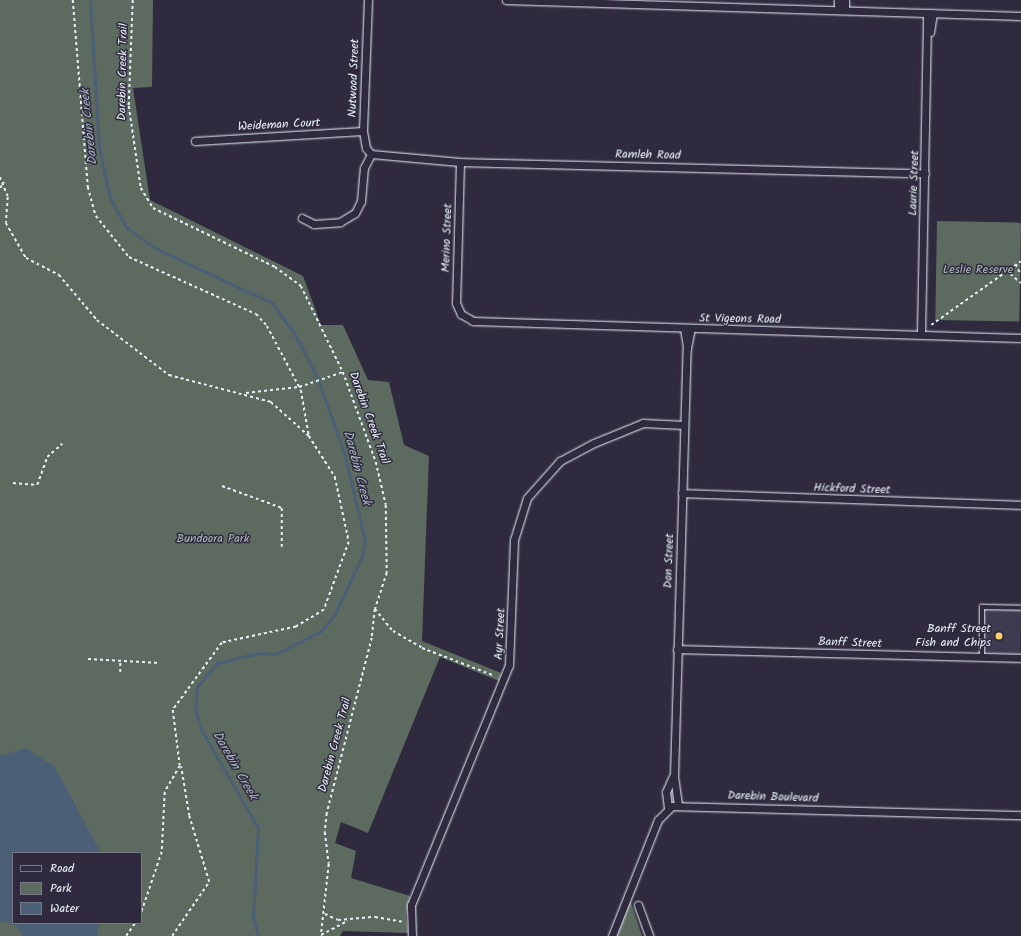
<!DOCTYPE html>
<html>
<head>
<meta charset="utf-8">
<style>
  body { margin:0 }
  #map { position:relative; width:1021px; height:936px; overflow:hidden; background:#2f2a3d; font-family:Kalam,sans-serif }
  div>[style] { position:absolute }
  .built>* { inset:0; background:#3e3b50; transform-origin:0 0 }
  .green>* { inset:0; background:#5d6a60; transform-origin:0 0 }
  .water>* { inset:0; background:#4b6076 }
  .stream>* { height:3px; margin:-1.5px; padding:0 1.5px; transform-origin:1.5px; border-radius:1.5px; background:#4b6076 }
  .path>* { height:1.5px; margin-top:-0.75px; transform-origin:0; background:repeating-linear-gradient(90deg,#e8f1f8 0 3px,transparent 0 6px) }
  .roads { filter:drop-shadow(0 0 1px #e8f1f8) drop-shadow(0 0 1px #e8f1f8) }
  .service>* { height:3.5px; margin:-1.75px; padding:0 1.75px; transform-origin:1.75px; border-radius:1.75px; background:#2f2a3d }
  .minor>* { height:7px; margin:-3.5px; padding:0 3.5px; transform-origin:3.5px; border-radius:3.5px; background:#2f2a3d }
  .dots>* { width:11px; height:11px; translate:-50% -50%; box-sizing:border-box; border:2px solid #2f2a3d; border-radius:50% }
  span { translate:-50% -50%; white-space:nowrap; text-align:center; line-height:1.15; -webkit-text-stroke:3px #2f2a3d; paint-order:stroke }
  .street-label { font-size:12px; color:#e8f1f8 }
  .park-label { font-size:12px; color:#b0bbbb }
  .poi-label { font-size:12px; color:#e8f1f8 }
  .right { translate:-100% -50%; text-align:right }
  .water-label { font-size:13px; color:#a9b7c4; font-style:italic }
  .legend { position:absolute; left:12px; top:852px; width:130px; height:72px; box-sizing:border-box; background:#2f2a3d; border:1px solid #797a88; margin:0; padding:5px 7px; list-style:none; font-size:12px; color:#e8f1f8 }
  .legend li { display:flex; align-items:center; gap:8px; height:20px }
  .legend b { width:20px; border:1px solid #797a88 }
</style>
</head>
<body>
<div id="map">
  <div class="built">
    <i style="left:982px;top:608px;width:39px;height:45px;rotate:1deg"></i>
  </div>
  <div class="green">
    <i style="clip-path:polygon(evenodd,0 0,153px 0,152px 87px,133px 88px,150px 200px,303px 276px,321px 325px,343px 325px,368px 380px,389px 382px,404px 445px,429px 456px,422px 641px,501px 673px,499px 681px,440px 657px,368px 833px,341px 822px,335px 843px,356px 851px,351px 878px,410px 896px,406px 915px,408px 933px,343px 931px,340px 936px,0 936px,0 0,13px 853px,141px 853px,141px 923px,13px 923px,13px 853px)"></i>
    <i style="left:937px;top:221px;width:84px;height:99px;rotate:1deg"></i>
    <i style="clip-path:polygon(630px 900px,642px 936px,616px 936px)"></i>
  </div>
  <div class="water">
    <i style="clip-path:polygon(26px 748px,55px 767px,101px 853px,13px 853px,13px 923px,99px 923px,97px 936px,23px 936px,16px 925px,0 921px,0 756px)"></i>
  </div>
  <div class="stream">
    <i style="left:90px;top:0;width:148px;rotate:86.5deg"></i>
    <i style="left:99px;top:148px;width:51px;rotate:77.6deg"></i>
    <i style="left:110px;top:198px;width:33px;rotate:61deg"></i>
    <i style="left:126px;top:227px;width:36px;rotate:36deg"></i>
    <i style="left:155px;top:248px;width:129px;rotate:25.2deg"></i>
    <i style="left:272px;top:303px;width:39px;rotate:54deg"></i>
    <i style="left:295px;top:335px;width:50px;rotate:62.4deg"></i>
    <i style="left:318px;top:379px;width:82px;rotate:70.7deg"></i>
    <i style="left:345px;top:456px;width:87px;rotate:76.8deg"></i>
    <i style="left:365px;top:541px;width:15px;rotate:101deg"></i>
    <i style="left:362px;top:556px;width:64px;rotate:115deg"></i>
    <i style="left:335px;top:614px;width:22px;rotate:129deg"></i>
    <i style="left:321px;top:631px;width:51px;rotate:153.4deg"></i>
    <i style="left:275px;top:654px;width:16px;rotate:-176deg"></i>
    <i style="left:259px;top:653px;width:43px;rotate:166.6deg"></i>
    <i style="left:217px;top:663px;width:31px;rotate:130deg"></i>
    <i style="left:197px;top:687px;width:21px;rotate:95deg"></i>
    <i style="left:195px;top:708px;width:22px;rotate:74deg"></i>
    <i style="left:201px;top:729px;width:114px;rotate:60.1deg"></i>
    <i style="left:258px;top:828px;width:89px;rotate:93.2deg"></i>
    <i style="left:253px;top:917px;width:20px;rotate:75deg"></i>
  </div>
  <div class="path">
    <i style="left:73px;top:0;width:188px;rotate:85.4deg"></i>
    <i style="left:88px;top:187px;width:30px;rotate:75deg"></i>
    <i style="left:96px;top:216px;width:53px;rotate:51.2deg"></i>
    <i style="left:129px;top:257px;width:139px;rotate:24.2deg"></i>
    <i style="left:256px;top:314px;width:16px;rotate:47deg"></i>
    <i style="left:267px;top:326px;width:72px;rotate:62deg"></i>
    <i style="left:301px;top:390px;width:47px;rotate:80.1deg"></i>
    <i style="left:309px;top:436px;width:49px;rotate:57.6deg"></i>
    <i style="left:335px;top:477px;width:66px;rotate:77.8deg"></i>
    <i style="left:349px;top:542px;width:72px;rotate:110.2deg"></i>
    <i style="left:324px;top:610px;width:33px;rotate:149deg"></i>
    <i style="left:296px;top:627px;width:76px;rotate:167.8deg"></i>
    <i style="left:222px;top:643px;width:83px;rotate:126.2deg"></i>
    <i style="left:173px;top:710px;width:56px;rotate:82.9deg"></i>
    <i style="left:180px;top:766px;width:30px;rotate:120deg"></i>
    <i style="left:165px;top:792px;width:60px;rotate:92.9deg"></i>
    <i style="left:162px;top:852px;width:65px;rotate:108.7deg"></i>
    <i style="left:133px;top:0;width:106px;rotate:92.2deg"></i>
    <i style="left:129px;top:106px;width:83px;rotate:81.7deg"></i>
    <i style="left:141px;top:188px;width:23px;rotate:59deg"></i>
    <i style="left:153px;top:208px;width:136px;rotate:25.8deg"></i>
    <i style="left:275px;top:267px;width:32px;rotate:36deg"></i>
    <i style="left:301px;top:286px;width:96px;rotate:64deg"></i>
    <i style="left:343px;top:372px;width:96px;rotate:69.9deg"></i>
    <i style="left:376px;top:462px;width:44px;rotate:76.9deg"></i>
    <i style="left:386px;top:505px;width:68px;rotate:89.2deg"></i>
    <i style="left:387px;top:573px;width:38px;rotate:108deg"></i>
    <i style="left:375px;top:609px;width:29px;rotate:96deg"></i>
    <i style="left:372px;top:638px;width:181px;rotate:104.4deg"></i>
    <i style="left:327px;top:813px;width:19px;rotate:96deg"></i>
    <i style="left:325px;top:832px;width:32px;rotate:83deg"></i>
    <i style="left:329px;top:864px;width:72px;rotate:96.3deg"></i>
    <i style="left:0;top:177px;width:22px;rotate:68deg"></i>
    <i style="left:8px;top:197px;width:26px;rotate:94deg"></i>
    <i style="left:6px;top:223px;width:40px;rotate:60.3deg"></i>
    <i style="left:26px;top:258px;width:37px;rotate:27deg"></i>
    <i style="left:59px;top:275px;width:59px;rotate:49.8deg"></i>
    <i style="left:97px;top:320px;width:91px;rotate:37.4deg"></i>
    <i style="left:169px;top:375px;width:106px;rotate:14.8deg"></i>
    <i style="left:271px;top:402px;width:51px;rotate:41.8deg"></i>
    <i style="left:0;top:188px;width:7px;rotate:-56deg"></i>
    <i style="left:1016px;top:264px;width:12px;rotate:66deg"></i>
    <i style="left:1006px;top:270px;width:20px;rotate:41deg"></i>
    <i style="left:931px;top:325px;width:110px;rotate:-35.4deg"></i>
    <i style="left:246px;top:393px;width:53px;rotate:-6.5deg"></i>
    <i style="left:299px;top:387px;width:46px;rotate:-18.8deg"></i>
    <i style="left:13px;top:483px;width:24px;rotate:5deg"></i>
    <i style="left:37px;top:485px;width:30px;rotate:-70deg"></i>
    <i style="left:47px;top:457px;width:20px;rotate:-41deg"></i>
    <i style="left:222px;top:486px;width:64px;rotate:20.1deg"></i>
    <i style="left:282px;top:508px;width:39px;rotate:90deg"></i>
    <i style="left:375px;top:609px;width:28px;rotate:51deg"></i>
    <i style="left:393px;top:631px;width:34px;rotate:30deg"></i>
    <i style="left:422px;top:648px;width:78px;rotate:21deg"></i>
    <i style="left:88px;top:659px;width:72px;rotate:3.2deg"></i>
    <i style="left:120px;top:672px;width:11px;rotate:-90deg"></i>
    <i style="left:325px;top:914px;width:14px;rotate:25deg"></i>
    <i style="left:338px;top:920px;width:37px;rotate:-5deg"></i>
    <i style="left:375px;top:917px;width:28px;rotate:10deg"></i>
    <i style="left:321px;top:935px;width:30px;rotate:-28deg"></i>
    <i style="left:126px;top:936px;width:16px;rotate:-55deg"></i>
    <i style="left:172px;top:936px;width:65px;rotate:-55.6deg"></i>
    <i style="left:209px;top:882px;width:69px;rotate:-106.9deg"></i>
    <i style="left:189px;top:816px;width:50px;rotate:-99.3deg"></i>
  </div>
  <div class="roads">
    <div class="service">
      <i style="left:982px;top:657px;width:50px;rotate:-90deg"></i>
      <i style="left:982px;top:607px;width:39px;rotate:1deg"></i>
    </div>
    <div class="minor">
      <i style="left:368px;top:0;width:131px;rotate:92.2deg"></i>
      <i style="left:363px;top:131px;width:17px;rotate:80deg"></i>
      <i style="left:366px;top:148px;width:8px;rotate:50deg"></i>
      <i style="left:506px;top:0;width:515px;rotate:1.78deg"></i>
      <i style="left:838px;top:10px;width:10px;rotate:-90deg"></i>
      <i style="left:845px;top:10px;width:10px;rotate:-90deg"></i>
      <i style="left:930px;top:32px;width:19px;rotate:-81deg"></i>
      <i style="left:195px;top:141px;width:168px;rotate:-3.4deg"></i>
      <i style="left:371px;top:154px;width:89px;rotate:5.1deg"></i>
      <i style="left:460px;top:162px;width:465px;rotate:1.4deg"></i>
      <i style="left:460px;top:162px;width:141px;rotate:91.6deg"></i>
      <i style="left:456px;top:303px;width:12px;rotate:66deg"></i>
      <i style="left:461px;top:314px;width:14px;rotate:30deg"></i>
      <i style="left:473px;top:321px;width:548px;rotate:1.78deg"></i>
      <i style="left:302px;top:218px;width:13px;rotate:27deg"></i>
      <i style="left:314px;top:224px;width:26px;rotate:-4deg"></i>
      <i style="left:340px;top:222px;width:17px;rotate:-31deg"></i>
      <i style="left:355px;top:213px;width:13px;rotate:-63deg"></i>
      <i style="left:361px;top:201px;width:33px;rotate:-85deg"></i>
      <i style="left:364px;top:168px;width:16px;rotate:-63deg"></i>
      <i style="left:684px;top:328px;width:20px;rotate:81deg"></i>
      <i style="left:921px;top:334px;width:321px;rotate:-88.9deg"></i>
      <i style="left:682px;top:493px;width:339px;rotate:2deg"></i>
      <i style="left:677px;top:649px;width:344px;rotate:1.5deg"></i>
      <i style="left:678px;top:805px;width:29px;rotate:-98deg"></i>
      <i style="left:674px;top:776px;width:428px;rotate:-88.3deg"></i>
      <i style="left:687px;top:348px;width:20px;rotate:-79deg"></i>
      <i style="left:668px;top:808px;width:16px;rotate:-97deg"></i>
      <i style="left:666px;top:792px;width:17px;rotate:-66deg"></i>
      <i style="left:638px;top:905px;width:33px;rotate:70deg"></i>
      <i style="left:412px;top:936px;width:31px;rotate:-92deg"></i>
      <i style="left:411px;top:905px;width:259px;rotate:-67.8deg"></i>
      <i style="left:509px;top:665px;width:125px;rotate:-87.7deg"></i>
      <i style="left:514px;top:540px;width:44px;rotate:-72.8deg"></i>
      <i style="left:527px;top:498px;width:50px;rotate:-48.3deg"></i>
      <i style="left:560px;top:461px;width:38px;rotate:-28deg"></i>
      <i style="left:594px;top:443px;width:53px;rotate:-22.2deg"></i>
      <i style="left:643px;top:423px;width:41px;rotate:2.8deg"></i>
      <i style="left:612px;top:936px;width:125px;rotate:-68.4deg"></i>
      <i style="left:658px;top:820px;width:20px;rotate:-45deg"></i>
      <i style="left:672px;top:806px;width:349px;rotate:1.5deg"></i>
    </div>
  </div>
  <div class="dots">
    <i style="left:999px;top:636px;background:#ffd166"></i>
  </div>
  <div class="street-label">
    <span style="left:123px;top:72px;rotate:-89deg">Darebin Creek Trail</span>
    <span style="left:354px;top:78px;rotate:-88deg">Nutwood Street</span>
    <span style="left:279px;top:125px;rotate:-3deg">Weideman Court</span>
    <span style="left:648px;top:155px;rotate:1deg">Ramleh Road</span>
    <span style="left:914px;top:183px;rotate:-88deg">Laurie Street</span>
    <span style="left:447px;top:238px;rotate:-88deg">Merino Street</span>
    <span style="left:740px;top:319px;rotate:1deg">St Vigeons Road</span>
    <span style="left:369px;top:418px;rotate:70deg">Darebin Creek Trail</span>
    <span style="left:852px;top:489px;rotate:2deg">Hickford Street</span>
    <span style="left:669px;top:561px;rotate:-88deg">Don Street</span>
    <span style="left:500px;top:634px;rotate:-87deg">Ayr Street</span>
    <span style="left:850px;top:643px;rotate:2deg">Banff Street</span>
    <span style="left:335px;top:745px;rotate:-75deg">Darebin Creek Trail</span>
    <span style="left:773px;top:797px;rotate:2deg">Darebin Boulevard</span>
  </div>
  <div class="park-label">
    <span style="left:978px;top:270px">Leslie Reserve</span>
    <span style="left:213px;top:539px">Bundoora Park</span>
  </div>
  <div class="poi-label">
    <span class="right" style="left:991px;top:636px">Banff Street<br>Fish and Chips</span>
  </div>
  <div class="water-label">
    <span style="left:90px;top:127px;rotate:-96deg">Darebin Creek</span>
    <span style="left:356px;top:468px;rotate:75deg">Darebin Creek</span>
    <span style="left:234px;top:766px;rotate:60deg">Darebin Creek</span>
  </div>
  <ul class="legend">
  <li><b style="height:5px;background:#2f2a3d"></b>Road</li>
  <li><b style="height:11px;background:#5d6a60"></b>Park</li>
  <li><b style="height:11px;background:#4b6076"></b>Water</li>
  </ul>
</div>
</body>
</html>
